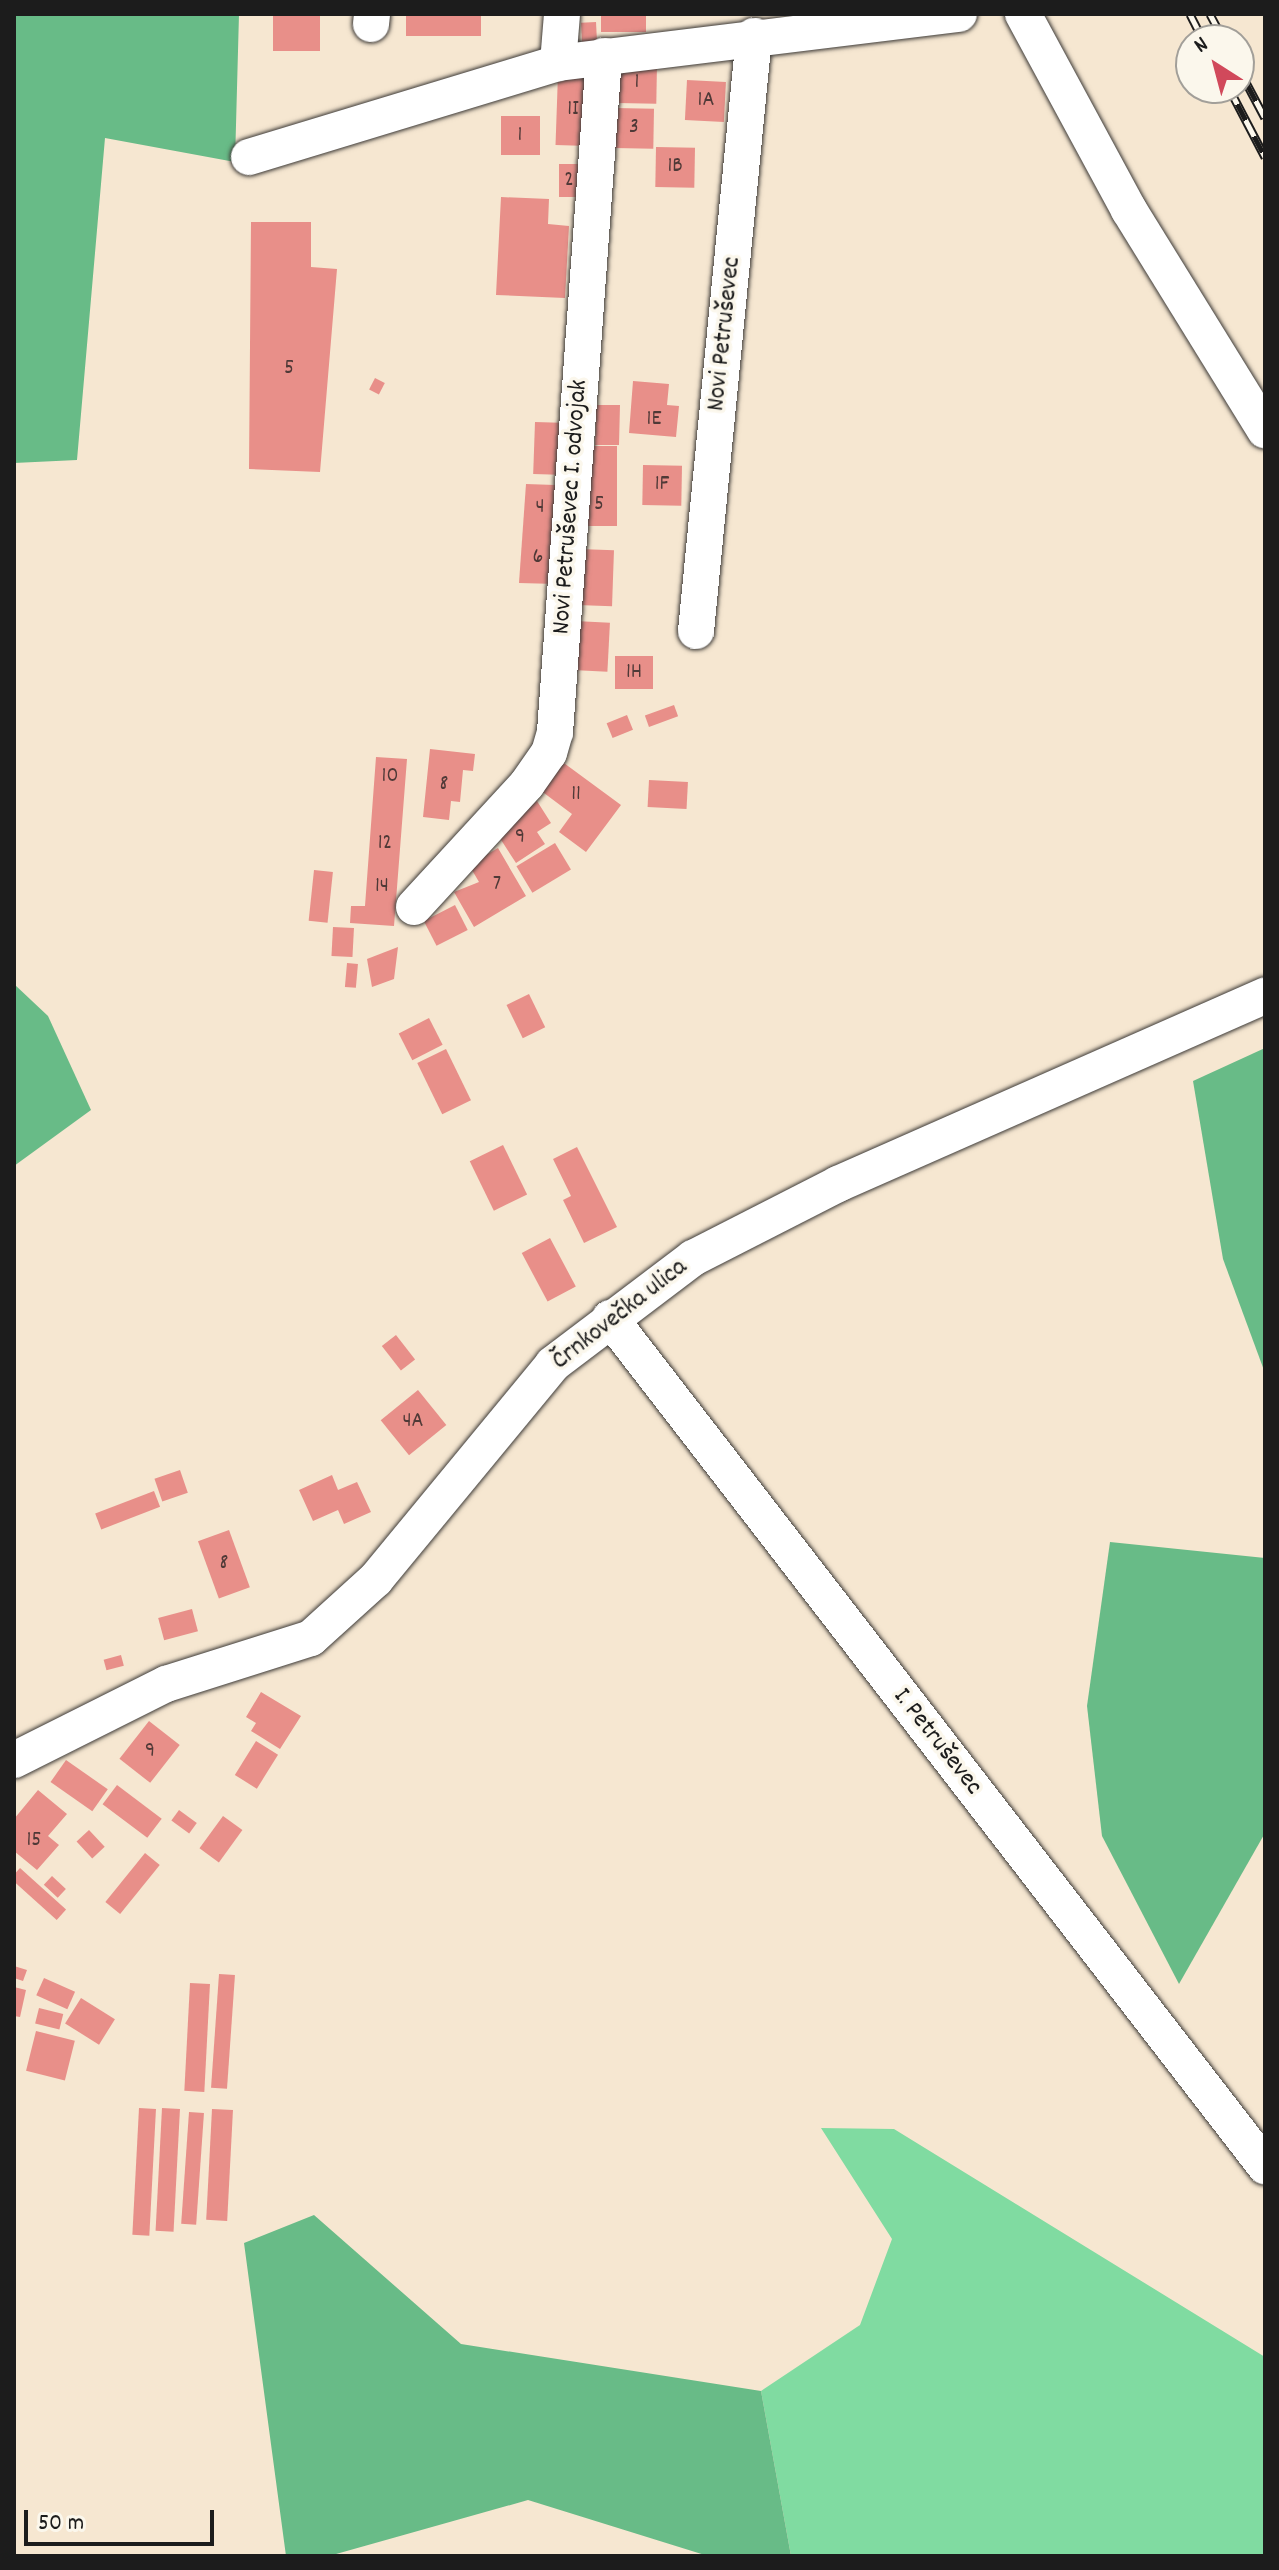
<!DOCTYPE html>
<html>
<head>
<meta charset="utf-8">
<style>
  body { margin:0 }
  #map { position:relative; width:1279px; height:2570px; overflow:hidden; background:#f6e7d1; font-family:Dekko,sans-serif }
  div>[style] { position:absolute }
  .green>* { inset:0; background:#80dba1 }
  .forest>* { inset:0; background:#68bb87 }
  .building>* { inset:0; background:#e88f89; transform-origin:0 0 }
  .roads { filter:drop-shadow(0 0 2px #3d3a37) drop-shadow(0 0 2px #3d3a37) }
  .minor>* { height:36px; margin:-18px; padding:0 18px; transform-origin:18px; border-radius:18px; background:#fff }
  .rail>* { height:9px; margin-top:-4.5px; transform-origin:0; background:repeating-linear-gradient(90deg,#fbf7ec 0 18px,#1c1c1c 0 36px); box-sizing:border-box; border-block:2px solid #1c1c1c }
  span { translate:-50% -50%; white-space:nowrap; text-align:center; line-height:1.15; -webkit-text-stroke:7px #fbf7ec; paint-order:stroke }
  .number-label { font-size:22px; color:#4f3937 }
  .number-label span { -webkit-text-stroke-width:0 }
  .street-label { font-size:26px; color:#1c1c1c }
  .frame { position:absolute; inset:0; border:16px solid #1c1c1c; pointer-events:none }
  .north { position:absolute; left:1175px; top:24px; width:80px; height:80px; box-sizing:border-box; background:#fbf7ec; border:2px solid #a29f99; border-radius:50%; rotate:324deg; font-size:22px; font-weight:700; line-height:32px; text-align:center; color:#1c1c1c }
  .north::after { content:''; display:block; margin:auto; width:28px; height:36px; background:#d1495b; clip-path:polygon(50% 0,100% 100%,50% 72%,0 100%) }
  .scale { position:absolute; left:24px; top:2510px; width:190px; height:36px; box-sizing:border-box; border:4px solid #1c1c1c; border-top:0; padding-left:10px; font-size:24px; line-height:28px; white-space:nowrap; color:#1c1c1c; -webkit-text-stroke:6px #fbf7ec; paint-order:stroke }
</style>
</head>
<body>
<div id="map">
  <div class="green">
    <i style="clip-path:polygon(821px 2128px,894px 2129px,1265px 2357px,1265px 2556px,791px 2556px,761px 2391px,860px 2325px,892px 2239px)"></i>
  </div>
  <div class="forest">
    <i style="clip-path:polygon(14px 14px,239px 14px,235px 162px,105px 138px,77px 460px,14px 463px)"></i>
    <i style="clip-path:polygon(14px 984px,48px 1016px,91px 1110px,14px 1166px)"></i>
    <i style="clip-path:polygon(1265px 1048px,1265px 1373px,1223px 1259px,1193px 1081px)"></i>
    <i style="clip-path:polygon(1110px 1542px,1265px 1558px,1265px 1833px,1179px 1984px,1102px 1836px,1087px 1706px)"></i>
    <i style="clip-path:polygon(314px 2215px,461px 2344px,761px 2391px,791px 2556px,708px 2556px,528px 2500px,329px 2556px,286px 2556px,244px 2243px)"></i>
  </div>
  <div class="building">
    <i style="left:273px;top:14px;width:47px;height:37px"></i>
    <i style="left:406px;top:14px;width:75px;height:22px"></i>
    <i style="left:601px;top:14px;width:45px;height:18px"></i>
    <i style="left:596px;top:22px;width:21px;height:15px;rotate:87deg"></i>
    <i style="left:618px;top:63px;width:39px;height:40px;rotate:1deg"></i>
    <i style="left:558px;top:74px;width:33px;height:71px;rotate:2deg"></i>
    <i style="left:687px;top:80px;width:39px;height:40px;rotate:3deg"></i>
    <i style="left:615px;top:108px;width:39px;height:40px;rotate:1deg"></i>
    <i style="left:501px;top:116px;width:39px;height:39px"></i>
    <i style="left:656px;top:147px;width:39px;height:40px;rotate:1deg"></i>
    <i style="left:559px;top:164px;width:21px;height:33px"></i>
    <i style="clip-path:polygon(501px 197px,549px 199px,548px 224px,569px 226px,565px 298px,496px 295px)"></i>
    <i style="clip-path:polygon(251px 222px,311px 222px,311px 267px,337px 269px,320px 472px,249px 469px)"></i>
    <i style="left:375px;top:378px;width:11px;height:13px;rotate:27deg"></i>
    <i style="clip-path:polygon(633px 381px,669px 384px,667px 405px,679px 406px,676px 437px,629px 433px)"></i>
    <i style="clip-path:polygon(586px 405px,620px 405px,619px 445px,595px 445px,596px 420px,586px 420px)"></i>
    <i style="left:535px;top:422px;width:25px;height:52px;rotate:2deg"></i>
    <i style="left:583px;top:446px;width:34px;height:80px"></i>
    <i style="left:643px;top:465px;width:39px;height:40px;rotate:1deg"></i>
    <i style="clip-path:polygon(526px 484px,555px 485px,556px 584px,519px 583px)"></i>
    <i style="left:579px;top:549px;width:35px;height:56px;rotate:2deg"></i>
    <i style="left:575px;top:621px;width:35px;height:49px;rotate:3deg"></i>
    <i style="left:653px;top:656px;width:33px;height:38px;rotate:90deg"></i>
    <i style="left:674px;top:705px;width:12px;height:31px;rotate:70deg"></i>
    <i style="left:627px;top:715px;width:16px;height:22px;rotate:68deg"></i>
    <i style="clip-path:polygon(430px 749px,475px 754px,473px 771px,463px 770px,460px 802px,451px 801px,449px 820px,423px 817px)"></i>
    <i style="clip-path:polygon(553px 755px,621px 805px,586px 852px,559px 832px,572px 814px,532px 784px)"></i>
    <i style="clip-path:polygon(376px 757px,407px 759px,394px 926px,350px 923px,351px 906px,365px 906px)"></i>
    <i style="left:649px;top:780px;width:39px;height:27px;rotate:3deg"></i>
    <i style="clip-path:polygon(537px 801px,551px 823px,537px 832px,545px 844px,516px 863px,494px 829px)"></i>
    <i style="left:555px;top:843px;width:31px;height:45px;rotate:59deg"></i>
    <i style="clip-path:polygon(498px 848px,526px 896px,474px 927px,454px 892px,479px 882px,469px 865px)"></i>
    <i style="left:314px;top:870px;width:19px;height:51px;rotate:6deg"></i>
    <i style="left:455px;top:905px;width:28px;height:35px;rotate:63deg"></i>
    <i style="left:333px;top:927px;width:21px;height:29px;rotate:3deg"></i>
    <i style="clip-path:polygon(398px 947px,394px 979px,372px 987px,367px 959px)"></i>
    <i style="left:347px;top:963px;width:11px;height:24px;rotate:5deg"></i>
    <i style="left:529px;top:994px;width:37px;height:25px;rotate:64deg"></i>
    <i style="left:429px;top:1018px;width:30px;height:34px;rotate:63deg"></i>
    <i style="left:446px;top:1049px;width:57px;height:32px;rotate:64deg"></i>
    <i style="left:503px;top:1145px;width:55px;height:37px;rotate:64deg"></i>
    <i style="clip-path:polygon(577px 1147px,617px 1227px,584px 1243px,563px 1200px,571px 1196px,553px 1159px)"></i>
    <i style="left:550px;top:1238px;width:55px;height:32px;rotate:62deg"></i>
    <i style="left:396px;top:1335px;width:31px;height:18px;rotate:52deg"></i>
    <i style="left:418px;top:1390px;width:45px;height:48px;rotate:51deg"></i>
    <i style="left:180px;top:1470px;width:24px;height:27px;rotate:71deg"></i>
    <i style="clip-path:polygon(332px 1475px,338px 1490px,357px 1482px,371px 1512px,344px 1524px,338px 1510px,313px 1521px,299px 1490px)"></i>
    <i style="left:154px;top:1491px;width:17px;height:63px;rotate:69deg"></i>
    <i style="left:229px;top:1530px;width:61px;height:33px;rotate:70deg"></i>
    <i style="left:192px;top:1609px;width:23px;height:35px;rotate:75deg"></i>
    <i style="left:121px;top:1655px;width:11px;height:18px;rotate:75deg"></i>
    <i style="clip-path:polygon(261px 1692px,301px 1716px,280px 1749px,251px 1731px,256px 1723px,246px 1717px)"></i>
    <i style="left:149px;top:1721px;width:39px;height:48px;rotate:38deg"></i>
    <i style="left:256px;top:1741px;width:26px;height:40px;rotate:32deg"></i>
    <i style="left:66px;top:1760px;width:51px;height:27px;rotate:35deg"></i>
    <i style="left:117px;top:1785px;width:56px;height:24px;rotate:37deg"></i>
    <i style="clip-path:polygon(38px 1790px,67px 1814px,48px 1836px,59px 1845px,37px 1870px,14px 1851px,14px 1819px)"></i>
    <i style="left:179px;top:1810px;width:22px;height:13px;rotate:36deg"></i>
    <i style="left:223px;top:1816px;width:24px;height:40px;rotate:36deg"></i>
    <i style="left:89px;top:1830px;width:23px;height:17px;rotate:47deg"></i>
    <i style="left:145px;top:1853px;width:19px;height:63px;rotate:39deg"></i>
    <i style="left:20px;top:1868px;width:62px;height:14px;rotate:42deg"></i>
    <i style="left:52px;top:1876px;width:19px;height:12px;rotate:43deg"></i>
    <i style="clip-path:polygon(14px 1966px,27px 1970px,23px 1981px,14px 1978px)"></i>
    <i style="left:219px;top:1974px;width:16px;height:114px;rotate:4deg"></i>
    <i style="left:44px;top:1978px;width:34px;height:19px;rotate:24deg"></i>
    <i style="left:190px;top:1983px;width:20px;height:108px;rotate:3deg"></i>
    <i style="clip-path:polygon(14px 1987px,26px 1990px,20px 2017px,14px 2016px)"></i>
    <i style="left:81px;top:1998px;width:40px;height:30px;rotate:32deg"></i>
    <i style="left:39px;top:2008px;width:25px;height:16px;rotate:14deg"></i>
    <i style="left:36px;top:2031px;width:40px;height:41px;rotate:14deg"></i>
    <i style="left:139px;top:2108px;width:17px;height:127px;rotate:3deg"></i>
    <i style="left:162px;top:2108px;width:18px;height:123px;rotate:3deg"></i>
    <i style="left:212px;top:2109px;width:21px;height:111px;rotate:3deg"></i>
    <i style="left:189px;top:2112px;width:15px;height:112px;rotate:4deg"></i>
  </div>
  <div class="roads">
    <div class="minor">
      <i style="left:1023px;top:14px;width:223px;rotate:61.6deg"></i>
      <i style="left:1129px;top:210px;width:259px;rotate:58.3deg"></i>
      <i style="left:371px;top:24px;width:10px;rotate:-84deg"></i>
      <i style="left:558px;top:63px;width:49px;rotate:-85.3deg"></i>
      <i style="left:249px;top:157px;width:323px;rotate:-16.9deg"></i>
      <i style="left:558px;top:63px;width:404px;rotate:-7deg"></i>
      <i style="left:696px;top:631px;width:598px;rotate:-84.43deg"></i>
      <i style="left:414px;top:907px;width:167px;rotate:-47.4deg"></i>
      <i style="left:527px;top:784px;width:38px;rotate:-55deg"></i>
      <i style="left:549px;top:753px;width:22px;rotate:-74deg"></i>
      <i style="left:555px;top:732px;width:678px;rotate:-85.85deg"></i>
      <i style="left:610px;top:1318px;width:1072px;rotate:52.32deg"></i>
      <i style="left:14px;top:1760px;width:170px;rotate:-26.6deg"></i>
      <i style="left:166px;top:1684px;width:152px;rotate:-17.6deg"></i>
      <i style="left:311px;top:1638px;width:88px;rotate:-42.2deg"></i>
      <i style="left:376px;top:1579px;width:278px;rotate:-50.5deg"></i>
      <i style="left:553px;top:1364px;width:176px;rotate:-37.1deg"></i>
      <i style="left:693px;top:1258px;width:163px;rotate:-27deg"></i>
      <i style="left:838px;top:1184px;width:467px;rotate:-23.8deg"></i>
    </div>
  </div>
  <div class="rail">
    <i style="left:1190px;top:14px;width:29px;rotate:63deg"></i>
    <i style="left:1210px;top:14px;width:30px;rotate:62deg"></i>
    <i style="left:1239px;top:69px;width:55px;rotate:62deg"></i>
    <i style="left:1229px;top:88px;width:78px;rotate:62.4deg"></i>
  </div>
  <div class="number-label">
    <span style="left:637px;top:83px">1</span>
    <span style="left:706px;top:101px">1A</span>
    <span style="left:573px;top:110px">1I</span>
    <span style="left:634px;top:128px">3</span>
    <span style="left:520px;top:136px">1</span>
    <span style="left:675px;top:167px">1B</span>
    <span style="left:569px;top:181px">2</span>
    <span style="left:289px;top:369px">5</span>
    <span style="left:654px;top:420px">1E</span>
    <span style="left:662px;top:485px">1F</span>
    <span style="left:599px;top:505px">5</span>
    <span style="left:540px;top:508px">4</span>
    <span style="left:538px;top:558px">6</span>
    <span style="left:634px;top:673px">1H</span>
    <span style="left:390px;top:777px">10</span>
    <span style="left:444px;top:785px">8</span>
    <span style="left:576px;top:795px">11</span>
    <span style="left:520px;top:838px">9</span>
    <span style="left:385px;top:844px">12</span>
    <span style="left:497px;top:885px">7</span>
    <span style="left:382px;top:887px">14</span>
    <span style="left:413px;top:1422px">4A</span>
    <span style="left:224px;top:1564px">8</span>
    <span style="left:150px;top:1752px">9</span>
    <span style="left:34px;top:1841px">15</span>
  </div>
  <div class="street-label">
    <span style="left:725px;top:334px;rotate:-84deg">Novi Petruševec</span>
    <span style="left:571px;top:507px;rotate:-86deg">Novi Petruševec I. odvojak</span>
    <span style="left:620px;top:1315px;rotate:-38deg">Črnkovečka ulica</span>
    <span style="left:937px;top:1742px;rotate:52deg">I. Petruševec</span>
  </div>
  <div class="frame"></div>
  <div class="north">N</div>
  <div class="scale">50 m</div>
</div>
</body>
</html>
